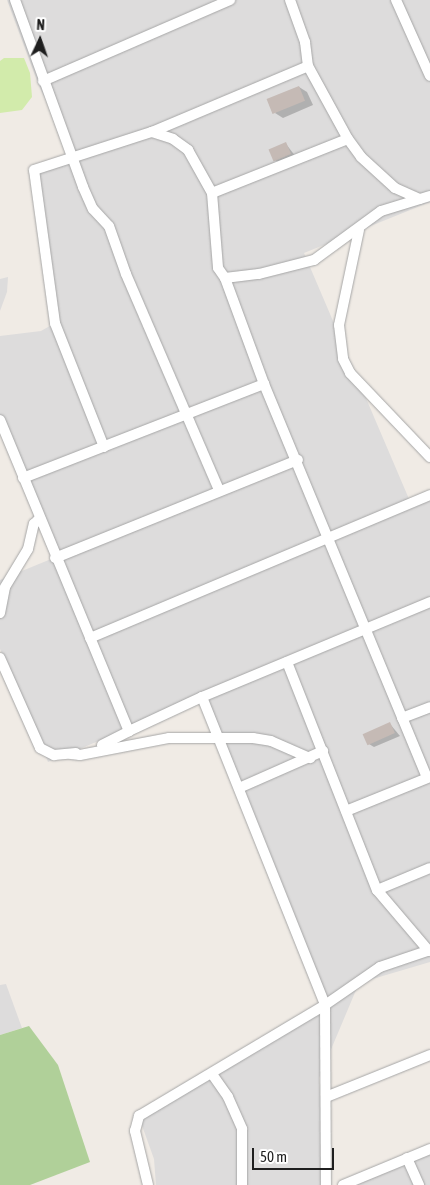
<!DOCTYPE html>
<html>
<head>
<meta charset="utf-8">
<style>
  body { margin:0 }
  #map { position:relative; width:430px; height:1185px; overflow:hidden; background:#f0ebe5; font-family:"Asap Condensed",sans-serif }
  div>[style] { position:absolute }
  .residential>* { inset:0; background:#dddcdc }
  .grass>* { inset:0; background:#d2ebab }
  .forest>* { inset:0; background:#b0d099 }
  .shadow>* { inset:0; background:#0003 }
  .building>* { inset:0; background:#c5bab5; transform-origin:0 0 }
  .roads { filter:drop-shadow(0 0 1px #a6a6a6) drop-shadow(0 0 1px #a6a6a6) }
  .minor>* { height:10px; margin:-5px; padding:0 5px; transform-origin:5px; border-radius:5px; background:#fff }
  span { translate:-50% -50%; white-space:nowrap; text-align:center; line-height:1.15; -webkit-text-stroke:5px #fff; paint-order:stroke }
  .north { position:absolute; left:15px; top:15px; width:50px; height:50px; -webkit-text-stroke:4px #fff; paint-order:stroke; rotate:3deg; font-size:14px; font-weight:700; line-height:20px; text-align:center; color:#1f1f1f }
  .north::after { content:''; display:block; margin:auto; width:18px; height:22px; background:#1f1f1f; clip-path:polygon(50% 0,100% 100%,50% 72%,0 100%) }
  .scale { position:absolute; left:252px; top:1148px; width:82px; height:22px; box-sizing:border-box; border:2px solid #1f1f1f; border-top:0; padding-left:6px; font-size:15px; line-height:18px; white-space:nowrap; color:#1f1f1f; -webkit-text-stroke:4px #fff; paint-order:stroke }
</style>
</head>
<body>
<div id="map">
  <div class="residential">
    <i style="clip-path:polygon(7px 0,430px 0,430px 202px,304px 253px,412px 506px,430px 499px,430px 962px,359px 983px,319px 1078px,326px 1185px,156px 1185px,154px 1159px,140px 1120px,325px 1005px,202px 698px,48px 762px,0 649px,0 580px,56px 557px,0 424px,0 336px,41px 331px,55px 323px,39px 170px,75px 159px,39px 86px)"></i>
    <i style="clip-path:polygon(8px 277px,7px 292px,0 311px,0 279px)"></i>
    <i style="clip-path:polygon(6px 984px,22px 1028px,0 1035px,0 985px)"></i>
    <i style="clip-path:polygon(430px 1149px,430px 1185px,342px 1185px)"></i>
  </div>
  <div class="grass">
    <i style="clip-path:polygon(4px 58px,24px 58px,30px 73px,32px 97px,22px 110px,0 113px,0 61px)"></i>
  </div>
  <div class="forest">
    <i style="clip-path:polygon(29px 1026px,58px 1065px,90px 1162px,30px 1185px,0 1185px,0 1035px)"></i>
  </div>
  <div class="shadow">
    <i style="clip-path:polygon(299px 87px,307px 92px,313px 105px,283px 118px,275px 113px)"></i>
    <i style="clip-path:polygon(286px 144px,296px 157px,280px 163px,275px 160px)"></i>
    <i style="clip-path:polygon(390px 724px,400px 736px,374px 747px,369px 744px)"></i>
  </div>
  <div class="building">
    <i style="left:299px;top:86px;width:16px;height:35px;rotate:68deg"></i>
    <i style="left:286px;top:142px;width:13px;height:19px;rotate:67deg"></i>
    <i style="left:390px;top:722px;width:12px;height:30px;rotate:66deg"></i>
  </div>
  <div class="roads">
    <div class="minor">
      <i style="left:15px;top:0;width:199px;rotate:70deg"></i>
      <i style="left:83px;top:187px;width:24px;rotate:66deg"></i>
      <i style="left:93px;top:209px;width:23px;rotate:47deg"></i>
      <i style="left:109px;top:226px;width:51px;rotate:70.5deg"></i>
      <i style="left:126px;top:274px;width:235px;rotate:66.7deg"></i>
      <i style="left:290px;top:0;width:45px;rotate:70.3deg"></i>
      <i style="left:305px;top:42px;width:24px;rotate:83deg"></i>
      <i style="left:308px;top:66px;width:83px;rotate:61.3deg"></i>
      <i style="left:348px;top:139px;width:22px;rotate:54deg"></i>
      <i style="left:361px;top:157px;width:46px;rotate:42.4deg"></i>
      <i style="left:395px;top:188px;width:27px;rotate:24deg"></i>
      <i style="left:396px;top:0;width:83px;rotate:65.9deg"></i>
      <i style="left:43px;top:81px;width:204px;rotate:-23.4deg"></i>
      <i style="left:152px;top:132px;width:22px;rotate:18deg"></i>
      <i style="left:173px;top:139px;width:19px;rotate:36deg"></i>
      <i style="left:188px;top:150px;width:49px;rotate:60.8deg"></i>
      <i style="left:212px;top:193px;width:75px;rotate:85.4deg"></i>
      <i style="left:218px;top:268px;width:12px;rotate:55deg"></i>
      <i style="left:225px;top:278px;width:113px;rotate:69.8deg"></i>
      <i style="left:264px;top:384px;width:426px;rotate:67.5deg"></i>
      <i style="left:212px;top:193px;width:146px;rotate:-21.7deg"></i>
      <i style="left:359px;top:230px;width:97px;rotate:101.9deg"></i>
      <i style="left:339px;top:325px;width:34px;rotate:83deg"></i>
      <i style="left:343px;top:359px;width:16px;rotate:63deg"></i>
      <i style="left:350px;top:373px;width:116px;rotate:46.4deg"></i>
      <i style="left:225px;top:278px;width:34px;rotate:-7deg"></i>
      <i style="left:259px;top:274px;width:57px;rotate:-14.3deg"></i>
      <i style="left:314px;top:260px;width:83px;rotate:-36.2deg"></i>
      <i style="left:381px;top:211px;width:51px;rotate:-17deg"></i>
      <i style="left:0;top:420px;width:337px;rotate:67.5deg"></i>
      <i style="left:129px;top:731px;width:81px;rotate:-25deg"></i>
      <i style="left:202px;top:697px;width:247px;rotate:-22.6deg"></i>
      <i style="left:104px;top:447px;width:133px;rotate:-111.6deg"></i>
      <i style="left:55px;top:323px;width:154px;rotate:-97.8deg"></i>
      <i style="left:34px;top:170px;width:124px;rotate:-17.9deg"></i>
      <i style="left:152px;top:132px;width:169px;rotate:-22.9deg"></i>
      <i style="left:23px;top:478px;width:259px;rotate:-21.3deg"></i>
      <i style="left:55px;top:558px;width:262px;rotate:-22deg"></i>
      <i style="left:0;top:613px;width:26px;rotate:-79deg"></i>
      <i style="left:5px;top:587px;width:44px;rotate:-58.8deg"></i>
      <i style="left:28px;top:549px;width:26px;rotate:-77deg"></i>
      <i style="left:34px;top:524px;width:7px;rotate:-45deg"></i>
      <i style="left:90px;top:638px;width:369px;rotate:-22.8deg"></i>
      <i style="left:0;top:658px;width:98px;rotate:66deg"></i>
      <i style="left:40px;top:748px;width:16px;rotate:27deg"></i>
      <i style="left:54px;top:755px;width:22px;rotate:-5deg"></i>
      <i style="left:287px;top:662px;width:245px;rotate:68.5deg"></i>
      <i style="left:377px;top:890px;width:80px;rotate:49.6deg"></i>
      <i style="left:202px;top:697px;width:332px;rotate:68.2deg"></i>
      <i style="left:325px;top:1005px;width:180px;rotate:89.7deg"></i>
      <i style="left:402px;top:718px;width:30px;rotate:-21deg"></i>
      <i style="left:102px;top:745px;width:30px;rotate:-27deg"></i>
      <i style="left:71px;top:754px;width:9px;rotate:6deg"></i>
      <i style="left:80px;top:755px;width:91px;rotate:-10.8deg"></i>
      <i style="left:169px;top:738px;width:84px"></i>
      <i style="left:253px;top:738px;width:18px;rotate:9deg"></i>
      <i style="left:271px;top:741px;width:43px;rotate:23.6deg"></i>
      <i style="left:239px;top:788px;width:92px;rotate:-23.8deg"></i>
      <i style="left:346px;top:811px;width:91px;rotate:-22deg"></i>
      <i style="left:377px;top:890px;width:57px;rotate:-22.5deg"></i>
      <i style="left:212px;top:1074px;width:28px;rotate:55deg"></i>
      <i style="left:228px;top:1097px;width:35px;rotate:66deg"></i>
      <i style="left:242px;top:1129px;width:56px;rotate:90deg"></i>
      <i style="left:326px;top:1097px;width:112px;rotate:-22deg"></i>
      <i style="left:407px;top:1158px;width:30px;rotate:66deg"></i>
      <i style="left:148px;top:1185px;width:56px;rotate:-103.5deg"></i>
      <i style="left:135px;top:1131px;width:16px;rotate:-75deg"></i>
      <i style="left:139px;top:1116px;width:217px;rotate:-30.8deg"></i>
      <i style="left:325px;top:1005px;width:67px;rotate:-34.6deg"></i>
      <i style="left:380px;top:967px;width:53px;rotate:-18.8deg"></i>
      <i style="left:343px;top:1185px;width:94px;rotate:-22.5deg"></i>
    </div>
  </div>
  <div class="north">N</div>
  <div class="scale">50 m</div>
</div>
</body>
</html>
